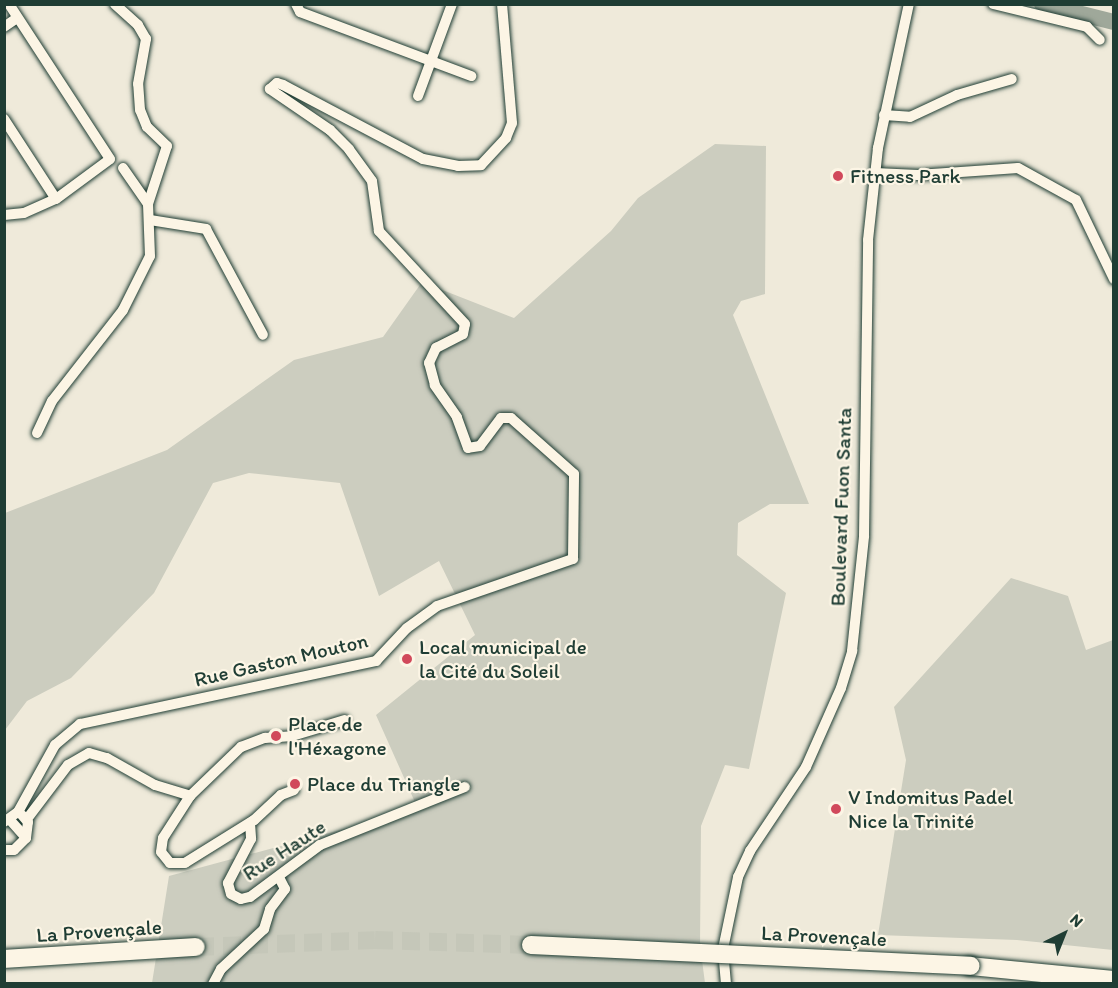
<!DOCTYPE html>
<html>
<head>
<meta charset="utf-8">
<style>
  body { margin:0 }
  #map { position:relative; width:1118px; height:988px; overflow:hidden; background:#efeada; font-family:Itim,sans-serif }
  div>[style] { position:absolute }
  .green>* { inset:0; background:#cccdbf }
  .river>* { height:16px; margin:-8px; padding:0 8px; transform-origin:8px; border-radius:8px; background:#9fa89a }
  .motorway-tunnel>* { height:18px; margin-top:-9px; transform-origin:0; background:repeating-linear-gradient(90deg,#c5c7b9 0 18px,transparent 0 27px) }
  .roads { filter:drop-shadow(0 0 2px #1f3d34) drop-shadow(0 0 2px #1f3d34) }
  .minor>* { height:10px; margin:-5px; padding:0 5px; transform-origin:5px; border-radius:5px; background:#fcf5e5 }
  .motorway>* { height:18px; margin:-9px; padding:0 9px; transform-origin:9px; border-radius:9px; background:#fcf5e5 }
  .bridges { filter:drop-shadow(0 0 2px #1f3d34) drop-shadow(0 0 2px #1f3d34) }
  .motorway-bridge>* { height:18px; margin:-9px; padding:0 9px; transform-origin:9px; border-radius:9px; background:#fcf5e5 }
  .dots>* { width:16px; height:16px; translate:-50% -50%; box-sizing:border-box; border:3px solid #fcf5e5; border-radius:50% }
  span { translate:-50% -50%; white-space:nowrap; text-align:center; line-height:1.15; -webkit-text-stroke:4.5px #fcf5e5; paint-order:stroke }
  .poi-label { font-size:21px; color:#1f3d34 }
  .left { translate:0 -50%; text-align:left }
  .street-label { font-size:21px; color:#1f3d34 }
  .frame { position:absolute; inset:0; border:6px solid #1f3d34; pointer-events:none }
  .north { position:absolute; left:1034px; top:904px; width:60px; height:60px; -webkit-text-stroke:4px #fcf5e5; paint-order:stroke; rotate:43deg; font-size:16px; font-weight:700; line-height:24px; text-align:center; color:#1f3d34 }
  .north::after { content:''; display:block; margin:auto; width:21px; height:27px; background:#1f3d34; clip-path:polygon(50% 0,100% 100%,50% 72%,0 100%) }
</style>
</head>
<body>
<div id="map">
  <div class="green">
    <i style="clip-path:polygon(715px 144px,766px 146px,765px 294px,741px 301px,733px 315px,809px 504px,770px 504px,738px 523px,737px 555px,786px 593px,749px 769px,725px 765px,701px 826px,700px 945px,705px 983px,152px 983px,169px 876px,418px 809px,376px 715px,475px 635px,439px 561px,379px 596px,340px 483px,249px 473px,213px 483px,154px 593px,71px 678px,27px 701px,5px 730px,5px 513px,167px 450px,294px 360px,383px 337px,422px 282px,514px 318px,611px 231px,638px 198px)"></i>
    <i style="clip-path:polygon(1011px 578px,1068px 596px,1086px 650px,1113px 640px,1113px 950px,1017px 940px,878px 935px,906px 760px,894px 707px)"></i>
  </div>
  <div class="river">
    <i style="left:1042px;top:4px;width:74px;rotate:14deg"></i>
  </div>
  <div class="motorway-tunnel">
    <i style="left:196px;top:947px;width:179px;rotate:-2.2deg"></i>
    <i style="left:375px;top:940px;width:156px;rotate:1.8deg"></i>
  </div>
  <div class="roads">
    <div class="minor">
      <i style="left:296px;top:4px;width:9px;rotate:63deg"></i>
      <i style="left:300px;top:12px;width:183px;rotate:20.5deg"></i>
      <i style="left:993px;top:4px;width:97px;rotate:13.7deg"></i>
      <i style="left:1087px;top:27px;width:18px;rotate:45deg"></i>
      <i style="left:4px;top:27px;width:16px;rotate:-35deg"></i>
      <i style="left:418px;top:96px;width:98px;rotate:-69.7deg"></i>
      <i style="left:884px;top:115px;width:26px;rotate:4deg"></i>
      <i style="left:910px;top:117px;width:52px;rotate:-25.1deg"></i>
      <i style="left:957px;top:95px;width:57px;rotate:-16.2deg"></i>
      <i style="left:4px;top:119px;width:95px;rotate:57deg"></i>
      <i style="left:123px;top:168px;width:44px;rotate:55.2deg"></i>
      <i style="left:875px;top:173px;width:43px;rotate:2.7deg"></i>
      <i style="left:918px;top:175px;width:100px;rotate:-4deg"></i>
      <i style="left:1018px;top:168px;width:66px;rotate:28.9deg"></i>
      <i style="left:1076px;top:200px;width:88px;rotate:64.3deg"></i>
      <i style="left:4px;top:215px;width:20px;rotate:-6deg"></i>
      <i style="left:24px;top:213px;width:35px;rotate:-24deg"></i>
      <i style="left:56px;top:199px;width:67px;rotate:-36.5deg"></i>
      <i style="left:110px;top:159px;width:185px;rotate:-123.1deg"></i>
      <i style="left:150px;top:220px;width:57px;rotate:9.1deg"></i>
      <i style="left:206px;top:229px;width:120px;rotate:61.7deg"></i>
      <i style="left:37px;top:433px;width:35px;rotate:-65deg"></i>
      <i style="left:52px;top:401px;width:115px;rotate:-52deg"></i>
      <i style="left:123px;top:310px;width:60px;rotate:-63.4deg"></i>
      <i style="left:150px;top:256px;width:52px;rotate:-92.2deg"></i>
      <i style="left:148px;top:204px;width:61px;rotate:-71.9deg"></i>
      <i style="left:167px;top:146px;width:28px;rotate:-136deg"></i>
      <i style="left:147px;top:127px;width:18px;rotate:-112deg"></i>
      <i style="left:140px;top:110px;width:26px;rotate:-94deg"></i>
      <i style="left:138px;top:84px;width:46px;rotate:-79.9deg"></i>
      <i style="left:146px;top:39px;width:16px;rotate:-120deg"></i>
      <i style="left:138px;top:25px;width:31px;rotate:-138deg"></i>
      <i style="left:294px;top:790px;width:14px;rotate:159deg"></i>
      <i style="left:281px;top:795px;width:37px;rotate:137deg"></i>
      <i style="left:254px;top:820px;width:81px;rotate:148.1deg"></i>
      <i style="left:185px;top:863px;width:15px;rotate:180deg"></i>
      <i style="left:170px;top:863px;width:14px;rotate:-129deg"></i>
      <i style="left:161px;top:852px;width:14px;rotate:-82deg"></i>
      <i style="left:163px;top:838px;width:50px;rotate:-57.3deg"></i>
      <i style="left:190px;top:796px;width:71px;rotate:-43.9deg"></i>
      <i style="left:241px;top:747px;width:26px;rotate:-21deg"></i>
      <i style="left:265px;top:738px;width:27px;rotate:-4deg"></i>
      <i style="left:292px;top:736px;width:55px;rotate:-16.8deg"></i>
      <i style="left:27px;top:819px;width:68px;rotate:-52.8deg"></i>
      <i style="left:68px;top:765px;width:24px;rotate:-30deg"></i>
      <i style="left:89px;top:753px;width:19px;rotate:16deg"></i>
      <i style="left:107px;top:758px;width:55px;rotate:29.4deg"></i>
      <i style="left:155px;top:785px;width:37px;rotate:17deg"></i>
      <i style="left:10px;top:820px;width:24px;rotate:48deg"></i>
      <i style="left:4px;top:822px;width:17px;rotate:-36deg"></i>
      <i style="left:18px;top:812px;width:77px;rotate:-61.1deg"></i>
      <i style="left:55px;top:745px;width:33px;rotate:-40deg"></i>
      <i style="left:80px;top:724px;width:303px;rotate:-12deg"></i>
      <i style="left:376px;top:661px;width:45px;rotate:-46.8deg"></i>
      <i style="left:407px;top:628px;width:37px;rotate:-36deg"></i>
      <i style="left:437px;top:606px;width:144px;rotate:-19.1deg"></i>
      <i style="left:573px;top:559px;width:85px;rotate:-89.3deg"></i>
      <i style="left:574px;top:474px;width:84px;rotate:-138.4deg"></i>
      <i style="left:511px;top:418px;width:10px;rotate:180deg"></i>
      <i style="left:501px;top:418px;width:35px;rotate:127deg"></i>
      <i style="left:480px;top:446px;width:12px;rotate:171deg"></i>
      <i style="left:468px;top:448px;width:33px;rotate:-110deg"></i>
      <i style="left:457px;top:417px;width:39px;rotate:-125deg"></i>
      <i style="left:435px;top:385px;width:23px;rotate:-105deg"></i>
      <i style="left:429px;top:363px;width:17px;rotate:-65deg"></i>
      <i style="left:436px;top:348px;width:30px;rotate:-27deg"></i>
      <i style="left:463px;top:334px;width:10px;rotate:-79deg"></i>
      <i style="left:465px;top:324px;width:127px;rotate:-132.8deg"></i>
      <i style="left:379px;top:231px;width:50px;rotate:-98deg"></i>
      <i style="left:372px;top:181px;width:39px;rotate:-126deg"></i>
      <i style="left:349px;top:149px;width:27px;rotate:-135deg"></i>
      <i style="left:330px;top:130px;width:73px;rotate:-145.7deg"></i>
      <i style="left:270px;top:89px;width:9px;rotate:-41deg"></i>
      <i style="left:277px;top:83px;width:6px;rotate:18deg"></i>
      <i style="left:283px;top:85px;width:158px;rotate:27.9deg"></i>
      <i style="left:423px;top:159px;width:36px;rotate:11deg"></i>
      <i style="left:458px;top:166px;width:23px;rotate:-2deg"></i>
      <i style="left:481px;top:165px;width:37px;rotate:-47deg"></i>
      <i style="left:506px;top:138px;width:16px;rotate:-68deg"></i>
      <i style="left:512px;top:123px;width:119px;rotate:-94.8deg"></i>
      <i style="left:250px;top:823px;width:16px;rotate:86deg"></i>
      <i style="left:251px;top:839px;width:50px;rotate:117.6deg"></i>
      <i style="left:228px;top:883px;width:11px;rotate:75deg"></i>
      <i style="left:231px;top:894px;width:11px;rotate:27deg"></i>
      <i style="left:241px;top:899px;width:9px;rotate:-13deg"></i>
      <i style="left:250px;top:897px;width:87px;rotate:-36.6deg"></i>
      <i style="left:320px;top:845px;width:156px;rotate:-21.8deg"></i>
      <i style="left:4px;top:850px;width:10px"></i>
      <i style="left:14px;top:850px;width:17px;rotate:-45deg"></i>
      <i style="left:26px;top:838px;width:16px;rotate:-83deg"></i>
      <i style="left:28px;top:822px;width:9px;rotate:-131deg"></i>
      <i style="left:213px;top:984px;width:17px;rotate:-62deg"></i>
      <i style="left:221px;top:969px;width:59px;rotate:-42.9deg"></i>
      <i style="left:264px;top:929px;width:21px;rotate:-73deg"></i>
      <i style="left:270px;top:909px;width:25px;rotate:-53deg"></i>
      <i style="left:285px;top:889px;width:13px;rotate:-117deg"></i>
      <i style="left:726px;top:984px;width:35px;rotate:-95deg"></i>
      <i style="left:723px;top:949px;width:74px;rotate:-78.2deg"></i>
      <i style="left:738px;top:877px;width:29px;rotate:-65deg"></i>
      <i style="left:750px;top:851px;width:101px;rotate:-56.3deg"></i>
      <i style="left:806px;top:767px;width:86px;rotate:-66.1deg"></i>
      <i style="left:841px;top:688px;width:39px;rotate:-73deg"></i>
      <i style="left:852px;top:651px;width:116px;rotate:-84deg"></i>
      <i style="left:864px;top:536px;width:296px;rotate:-89.2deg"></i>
      <i style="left:868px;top:240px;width:93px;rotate:-83.8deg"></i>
      <i style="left:878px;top:148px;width:147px;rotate:-77.9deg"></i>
    </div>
    <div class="motorway">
      <i style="left:4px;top:959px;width:192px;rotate:-3.6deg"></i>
      <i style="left:970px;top:966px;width:145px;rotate:5.6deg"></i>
    </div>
  </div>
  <div class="bridges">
    <div class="motorway-bridge">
      <i style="left:531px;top:945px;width:440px;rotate:2.7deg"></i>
    </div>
  </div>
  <div class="dots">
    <i style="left:838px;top:176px;background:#d1495b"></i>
    <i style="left:407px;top:659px;background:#d1495b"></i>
    <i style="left:276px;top:736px;background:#d1495b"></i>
    <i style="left:295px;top:784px;background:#d1495b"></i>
    <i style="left:836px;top:809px;background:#d1495b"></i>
  </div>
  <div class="poi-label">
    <span class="left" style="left:850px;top:176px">Fitness Park</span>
    <span class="left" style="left:419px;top:659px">Local municipal de<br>la Cité du Soleil</span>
    <span class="left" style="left:288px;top:736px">Place de<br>l'Héxagone</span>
    <span class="left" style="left:307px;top:784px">Place du Triangle</span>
    <span class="left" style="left:848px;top:809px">V Indomitus Padel<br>Nice la Trinité</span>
  </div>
  <div class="street-label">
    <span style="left:841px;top:507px;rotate:-88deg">Boulevard Fuon Santa</span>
    <span style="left:281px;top:660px;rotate:-13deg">Rue Gaston Mouton</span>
    <span style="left:284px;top:850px;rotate:-33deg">Rue Haute</span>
    <span style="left:99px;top:931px;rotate:-4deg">La Provençale</span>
    <span style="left:824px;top:936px;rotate:3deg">La Provençale</span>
  </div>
  <div class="frame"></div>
  <div class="north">N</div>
</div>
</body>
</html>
